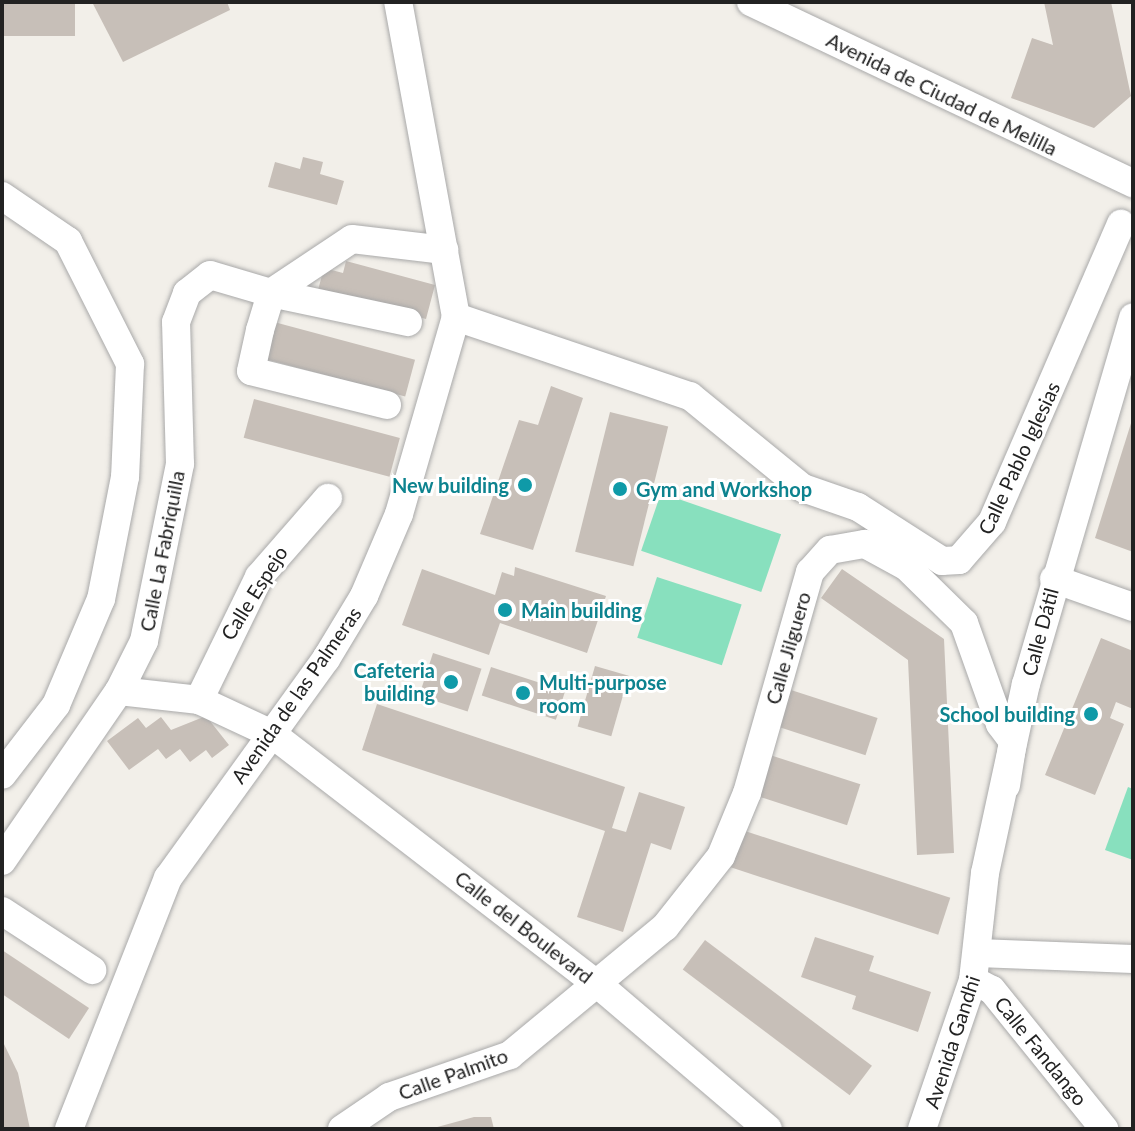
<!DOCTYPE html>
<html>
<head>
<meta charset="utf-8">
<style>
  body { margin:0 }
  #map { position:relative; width:1135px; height:1131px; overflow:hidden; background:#f2efe9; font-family:Lato,sans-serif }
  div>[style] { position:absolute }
  .pitch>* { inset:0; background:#88e0be; transform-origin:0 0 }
  .building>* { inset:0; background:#c7bfb8; transform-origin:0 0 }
  .roads { filter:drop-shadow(0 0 2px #a9a9a9) drop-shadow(0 0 2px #a9a9a9) }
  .minor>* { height:28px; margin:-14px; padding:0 14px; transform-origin:14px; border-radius:14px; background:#fff }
  .dots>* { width:22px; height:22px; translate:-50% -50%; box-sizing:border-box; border:4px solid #fff; border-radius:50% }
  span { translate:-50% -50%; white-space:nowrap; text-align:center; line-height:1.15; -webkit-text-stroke:6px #fff; paint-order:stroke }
  .street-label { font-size:20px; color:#222 }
  .culture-label { font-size:20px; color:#0d838f; font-weight:700 }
  .right { translate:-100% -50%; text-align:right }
  .left { translate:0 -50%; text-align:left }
  .frame { position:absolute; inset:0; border:4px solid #222; pointer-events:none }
</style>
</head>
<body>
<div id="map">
  <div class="pitch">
    <i style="left:661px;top:493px;width:127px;height:61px;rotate:19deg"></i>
    <i style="left:657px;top:577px;width:89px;height:64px;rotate:18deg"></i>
    <i style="clip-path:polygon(1128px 787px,1133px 789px,1133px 860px,1105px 850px)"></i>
  </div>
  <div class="building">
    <i style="left:2px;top:2px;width:73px;height:34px"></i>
    <i style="clip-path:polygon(92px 2px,227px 2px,230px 10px,123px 62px)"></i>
    <i style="clip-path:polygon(1044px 2px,1111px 2px,1131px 96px,1094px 128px,1011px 98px,1032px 38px,1053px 45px)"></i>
    <i style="clip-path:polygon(303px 157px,323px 162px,320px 174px,344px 181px,337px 205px,268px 187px,275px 162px,300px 169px)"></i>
    <i style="clip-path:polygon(346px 261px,435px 285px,426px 319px,318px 290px,324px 268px,343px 273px)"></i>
    <i style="left:274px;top:322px;width:146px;height:38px;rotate:15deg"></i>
    <i style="clip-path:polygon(551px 386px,583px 398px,533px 550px,480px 534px,519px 420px,538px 425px)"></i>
    <i style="left:254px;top:399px;width:151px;height:40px;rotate:15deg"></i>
    <i style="left:610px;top:412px;width:60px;height:144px;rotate:14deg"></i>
    <i style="clip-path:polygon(1132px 420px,1133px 421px,1133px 552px,1095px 538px)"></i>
    <i style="clip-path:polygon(515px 567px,606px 596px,587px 653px,500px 623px,489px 655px,402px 625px,422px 569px,495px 595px,502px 572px,514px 576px)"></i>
    <i style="clip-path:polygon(842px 569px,944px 639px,954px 853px,917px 855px,908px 660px,821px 598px)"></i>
    <i style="clip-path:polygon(1101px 638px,1133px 651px,1133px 709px,1116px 702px,1110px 718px,1124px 724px,1095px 795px,1045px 775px)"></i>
    <i style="left:433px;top:653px;width:51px;height:45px;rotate:18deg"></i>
    <i style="left:595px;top:666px;width:35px;height:63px;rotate:16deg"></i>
    <i style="left:491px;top:667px;width:78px;height:30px;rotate:18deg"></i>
    <i style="left:791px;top:690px;width:91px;height:39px;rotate:18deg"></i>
    <i style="clip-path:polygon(377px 704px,625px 787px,612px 828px,626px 832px,639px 792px,685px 807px,671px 850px,651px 843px,623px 932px,577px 917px,605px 831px,362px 750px)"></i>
    <i style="clip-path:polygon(206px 716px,229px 745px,212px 758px,206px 750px,190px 762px,180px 749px,166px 759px,158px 749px,129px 770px,107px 741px,138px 718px,146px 728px,161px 717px,171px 730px)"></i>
    <i style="left:770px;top:755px;width:95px;height:43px;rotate:18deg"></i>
    <i style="left:742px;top:830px;width:219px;height:39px;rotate:18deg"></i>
    <i style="clip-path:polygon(815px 937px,874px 956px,869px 971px,931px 992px,918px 1032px,852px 1009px,856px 996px,801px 977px)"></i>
    <i style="left:705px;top:940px;width:209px;height:37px;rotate:37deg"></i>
    <i style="clip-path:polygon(2px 950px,89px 1008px,69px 1039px,2px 994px)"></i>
    <i style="clip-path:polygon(2px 1040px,18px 1073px,30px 1129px,2px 1129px)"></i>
    <i style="clip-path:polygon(491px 1117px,494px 1129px,430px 1129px,474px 1117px)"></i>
  </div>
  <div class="roads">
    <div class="minor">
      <i style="left:751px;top:2px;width:423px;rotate:25.4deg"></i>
      <i style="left:2px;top:196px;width:80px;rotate:34.3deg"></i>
      <i style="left:68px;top:241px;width:138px;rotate:63.2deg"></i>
      <i style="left:130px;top:364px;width:113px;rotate:92.5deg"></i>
      <i style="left:125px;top:477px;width:124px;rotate:101.1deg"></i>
      <i style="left:101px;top:599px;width:115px;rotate:113deg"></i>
      <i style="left:56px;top:705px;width:88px;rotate:127.6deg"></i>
      <i style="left:456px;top:317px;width:247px;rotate:18.7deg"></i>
      <i style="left:690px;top:396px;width:146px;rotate:39.2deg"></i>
      <i style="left:803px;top:488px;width:58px;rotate:19.1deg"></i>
      <i style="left:858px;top:507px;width:100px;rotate:32.7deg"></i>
      <i style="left:942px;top:561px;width:17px;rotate:-3deg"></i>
      <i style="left:959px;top:560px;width:50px;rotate:-49deg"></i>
      <i style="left:992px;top:522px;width:325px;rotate:-66.6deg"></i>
      <i style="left:387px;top:405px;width:140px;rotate:-166deg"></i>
      <i style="left:251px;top:371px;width:42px;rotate:-77.6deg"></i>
      <i style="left:260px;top:330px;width:39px;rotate:-73deg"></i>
      <i style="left:271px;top:293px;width:140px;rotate:12deg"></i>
      <i style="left:1054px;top:579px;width:84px;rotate:19.5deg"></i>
      <i style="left:119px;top:691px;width:81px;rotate:6.4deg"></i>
      <i style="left:199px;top:700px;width:81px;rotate:25deg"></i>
      <i style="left:272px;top:734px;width:415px;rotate:37.6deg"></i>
      <i style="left:601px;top:987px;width:219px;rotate:40.4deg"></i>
      <i style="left:199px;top:700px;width:137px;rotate:-64deg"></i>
      <i style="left:259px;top:577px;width:105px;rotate:-48.9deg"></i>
      <i style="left:2px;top:861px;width:206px;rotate:-55.5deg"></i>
      <i style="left:119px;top:691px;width:56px;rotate:-63.4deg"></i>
      <i style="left:144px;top:641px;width:181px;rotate:-78.5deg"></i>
      <i style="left:180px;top:464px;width:142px;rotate:-91.6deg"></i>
      <i style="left:176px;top:322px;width:31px;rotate:-69deg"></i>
      <i style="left:187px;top:293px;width:29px;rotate:-38deg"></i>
      <i style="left:210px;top:275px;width:64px;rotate:16.4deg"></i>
      <i style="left:271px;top:293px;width:97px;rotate:-33.7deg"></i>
      <i style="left:352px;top:239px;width:93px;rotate:6.8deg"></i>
      <i style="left:2px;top:911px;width:108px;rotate:33.2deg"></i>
      <i style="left:978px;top:953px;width:155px;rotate:2.2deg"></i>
      <i style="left:973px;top:980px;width:21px;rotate:28deg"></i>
      <i style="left:992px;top:990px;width:179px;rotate:51.1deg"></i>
      <i style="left:69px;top:1129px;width:270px;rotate:-68.5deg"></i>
      <i style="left:168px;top:878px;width:270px;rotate:-54.2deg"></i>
      <i style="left:326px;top:659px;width:74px;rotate:-58.9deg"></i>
      <i style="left:364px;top:596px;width:89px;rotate:-66.9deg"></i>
      <i style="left:399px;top:514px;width:205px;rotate:-73.9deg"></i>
      <i style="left:456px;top:317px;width:320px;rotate:-100.4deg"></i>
      <i style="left:342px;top:1129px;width:57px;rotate:-34.2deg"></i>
      <i style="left:389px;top:1097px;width:128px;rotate:-19.1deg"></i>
      <i style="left:510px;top:1055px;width:201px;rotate:-39.6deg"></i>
      <i style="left:665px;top:927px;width:90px;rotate:-51.7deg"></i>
      <i style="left:721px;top:856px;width:68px;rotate:-67.6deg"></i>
      <i style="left:747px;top:793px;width:230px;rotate:-74.1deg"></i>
      <i style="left:810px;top:572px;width:30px;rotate:-48deg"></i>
      <i style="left:830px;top:550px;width:36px;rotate:-10deg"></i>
      <i style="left:865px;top:544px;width:48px;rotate:28.7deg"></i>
      <i style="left:907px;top:567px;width:80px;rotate:44.5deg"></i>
      <i style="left:964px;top:623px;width:107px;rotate:70.4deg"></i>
      <i style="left:1000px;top:724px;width:21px;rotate:53deg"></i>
      <i style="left:1013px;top:741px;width:45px;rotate:99deg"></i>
      <i style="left:922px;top:1129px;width:157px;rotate:-71.1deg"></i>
      <i style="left:973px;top:980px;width:108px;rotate:-83.6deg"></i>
      <i style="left:985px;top:873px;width:193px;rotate:-77.8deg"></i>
      <i style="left:1026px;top:684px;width:382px;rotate:-73.7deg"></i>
    </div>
  </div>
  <div class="dots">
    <i style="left:525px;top:485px;background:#0f9aa8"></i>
    <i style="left:620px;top:489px;background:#0f9aa8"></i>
    <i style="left:505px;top:610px;background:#0f9aa8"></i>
    <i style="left:451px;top:682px;background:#0f9aa8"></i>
    <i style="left:523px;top:693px;background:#0f9aa8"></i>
    <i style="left:1091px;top:714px;background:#0f9aa8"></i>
  </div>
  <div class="street-label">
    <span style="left:942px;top:94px;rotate:26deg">Avenida de Ciudad de Melilla</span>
    <span style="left:1019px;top:458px;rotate:-65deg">Calle Pablo Iglesias</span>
    <span style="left:162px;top:551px;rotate:-79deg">Calle La Fabriquilla</span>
    <span style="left:254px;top:593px;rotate:-58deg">Calle Espejo</span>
    <span style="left:1040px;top:632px;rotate:-75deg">Calle Dátil</span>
    <span style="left:788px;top:648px;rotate:-74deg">Calle Jilguero</span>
    <span style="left:296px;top:695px;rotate:-55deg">Avenida de las Palmeras</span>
    <span style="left:524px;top:927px;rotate:38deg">Calle del Boulevard</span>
    <span style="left:952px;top:1042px;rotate:-72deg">Avenida Gandhi</span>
    <span style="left:1041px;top:1051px;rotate:51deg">Calle Fandango</span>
    <span style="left:453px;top:1074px;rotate:-20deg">Calle Palmito</span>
  </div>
  <div class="culture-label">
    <span class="right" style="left:509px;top:485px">New building</span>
    <span class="left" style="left:636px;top:489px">Gym and Workshop</span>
    <span class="left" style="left:521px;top:610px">Main building</span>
    <span class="right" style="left:435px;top:682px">Cafeteria<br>building</span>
    <span class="left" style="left:539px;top:694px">Multi-purpose<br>room</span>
    <span class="right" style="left:1075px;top:714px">School building</span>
  </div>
  <div class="frame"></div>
</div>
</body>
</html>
